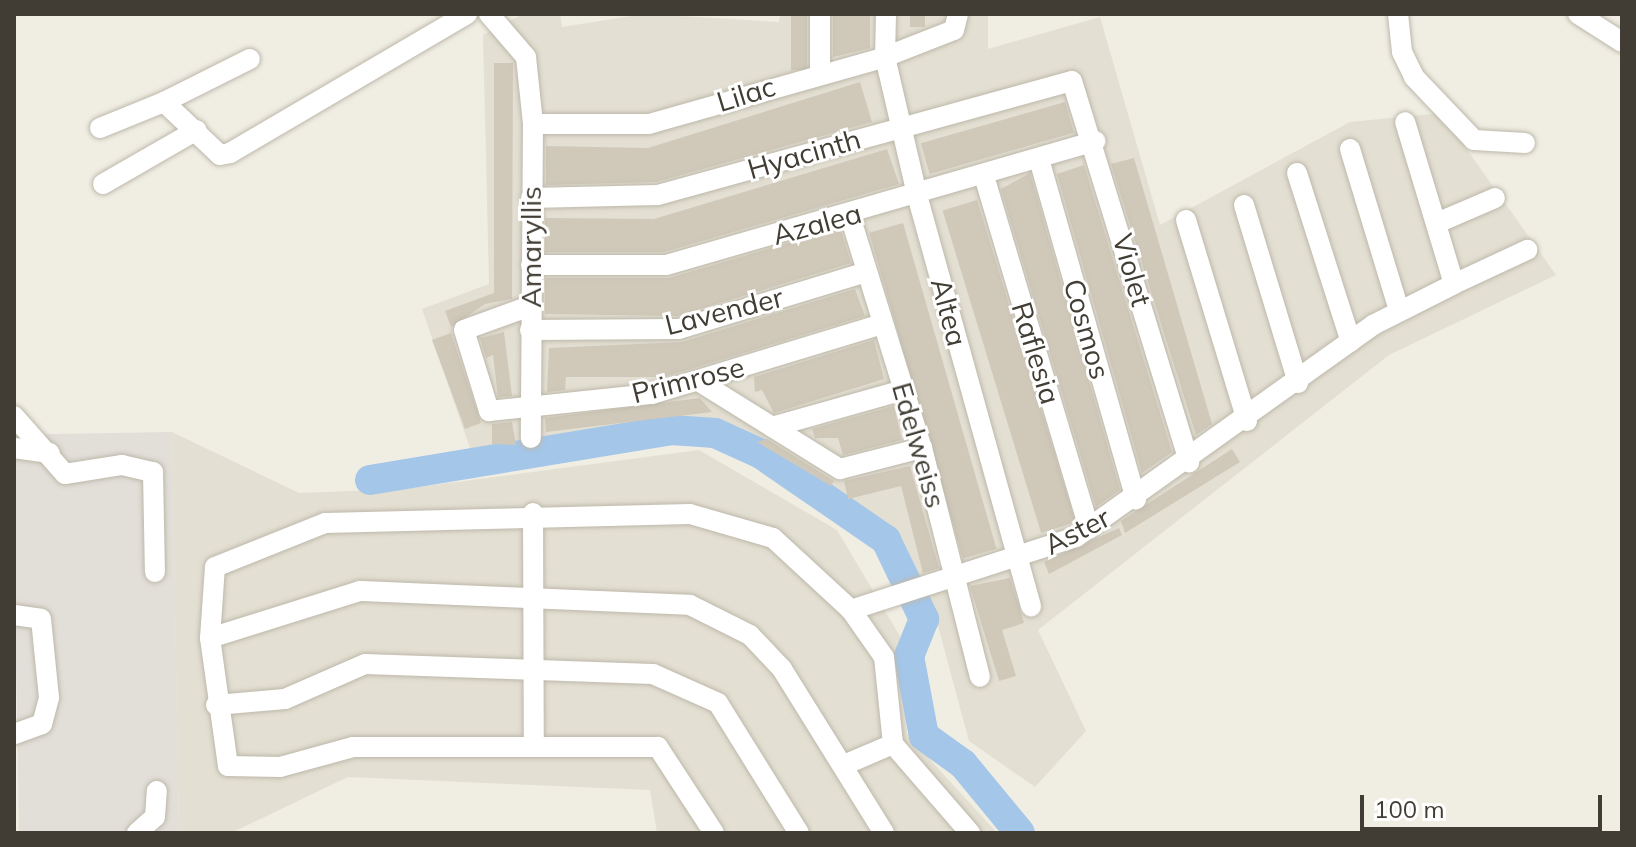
<!DOCTYPE html>
<html>
<head>
<meta charset="utf-8">
<style>
  body { margin:0 }
  #map { position:relative; width:1636px; height:847px; overflow:hidden; background:#f0ede3; font-family:Mulish,sans-serif }
  div>[style] { position:absolute }
  .residential>* { inset:0; background:#e3dfd2 }
  .industrial>* { inset:0; background:#e2ded8; transform-origin:0 0 }
  .river>* { height:30px; margin:-15px; padding:0 15px; transform-origin:15px; border-radius:15px; background:#a4c6e8 }
  .building>* { inset:0; background:#d0c9ba; transform-origin:0 0 }
  .roads { filter:drop-shadow(0 0 2px #bdb8aa) drop-shadow(0 0 2px #bdb8aa) }
  .minor>* { height:20px; margin:-10px; padding:0 10px; transform-origin:10px; border-radius:10px; background:#fff }
  span { translate:-50% -50%; white-space:nowrap; text-align:center; line-height:1.15; -webkit-text-stroke:6px #fff; paint-order:stroke }
  .street-label { font-size:28px; color:#413d34 }
  .frame { position:absolute; inset:0; border:16px solid #413d34; pointer-events:none }
  .scale { position:absolute; left:1360px; top:795px; width:242px; height:36px; box-sizing:border-box; border:4px solid #413d34; border-top:0; padding-left:10px; font-size:24px; line-height:28px; white-space:nowrap; color:#413d34; -webkit-text-stroke:6px #fff; paint-order:stroke }
</style>
</head>
<body>
<div id="map">
  <div class="residential">
    <i style="clip-path:polygon(523px 14px,560px 14px,562px 27px,644px 14px,779px 22px,780px 14px,988px 14px,988px 49px,1100px 17px,1160px 225px,1350px 122px,1441px 113px,1556px 275px,1389px 355px,1038px 630px,1086px 731px,1035px 787px,969px 741px,931px 600px,899px 532px,717px 427px,472px 454px,422px 309px,489px 284px,483px 35px)"></i>
    <i style="clip-path:polygon(172px 432px,299px 493px,404px 489px,699px 450px,837px 530px,901px 638px,907px 734px,997px 833px,657px 833px,650px 790px,348px 777px,231px 833px,179px 833px)"></i>
  </div>
  <div class="industrial">
    <i style="left:172px;top:432px;width:401px;height:160px;rotate:89deg"></i>
  </div>
  <div class="river">
    <i style="left:370px;top:480px;width:305px;rotate:-9.4deg"></i>
    <i style="left:671px;top:430px;width:44px;rotate:3.9deg"></i>
    <i style="left:715px;top:433px;width:51px;rotate:24.5deg"></i>
    <i style="left:761px;top:454px;width:152px;rotate:34.5deg"></i>
    <i style="left:886px;top:540px;width:88px;rotate:64.3deg"></i>
    <i style="left:924px;top:619px;width:40px;rotate:112deg"></i>
    <i style="left:909px;top:656px;width:81px;rotate:79.4deg"></i>
    <i style="left:924px;top:736px;width:48px;rotate:35.7deg"></i>
    <i style="left:963px;top:764px;width:89px;rotate:50.4deg"></i>
  </div>
  <div class="building">
    <i style="left:791px;top:14px;width:16px;height:56px"></i>
    <i style="clip-path:polygon(833px 14px,870px 14px,870px 48px,833px 57px)"></i>
    <i style="left:910px;top:14px;width:15px;height:13px"></i>
    <i style="clip-path:polygon(494px 63px,513px 63px,512px 299px,485px 304px,451px 327px,445px 311px,494px 293px)"></i>
    <i style="clip-path:polygon(860px 82px,872px 122px,656px 182px,546px 185px,546px 146px,648px 148px)"></i>
    <i style="left:1065px;top:102px;width:32px;height:150px;rotate:74deg"></i>
    <i style="clip-path:polygon(887px 149px,899px 184px,664px 252px,545px 252px,545px 218px,654px 219px)"></i>
    <i style="clip-path:polygon(1134px 158px,1212px 424px,1196px 435px,1111px 164px)"></i>
    <i style="clip-path:polygon(1084px 165px,1172px 452px,1142px 473px,1057px 174px)"></i>
    <i style="clip-path:polygon(1030px 173px,1120px 490px,1096px 507px,1001px 189px)"></i>
    <i style="left:977px;top:200px;width:337px;height:36px;rotate:73deg"></i>
    <i style="left:903px;top:223px;width:339px;height:35px;rotate:74deg"></i>
    <i style="clip-path:polygon(840px 228px,851px 263px,677px 316px,545px 314px,545px 278px,669px 278px)"></i>
    <i style="clip-path:polygon(855px 289px,865px 316px,664px 377px,566px 377px,565px 390px,547px 392px,549px 348px,682px 342px)"></i>
    <i style="clip-path:polygon(504px 332px,512px 396px,498px 397px,493px 355px,486px 358px,480px 338px)"></i>
    <i style="clip-path:polygon(451px 333px,481px 423px,465px 429px,432px 340px)"></i>
    <i style="clip-path:polygon(874px 340px,884px 379px,774px 413px,762px 390px,755px 392px,754px 377px)"></i>
    <i style="clip-path:polygon(700px 398px,712px 412px,546px 432px,545px 418px)"></i>
    <i style="clip-path:polygon(894px 406px,902px 440px,843px 455px,838px 438px,815px 438px,812px 429px)"></i>
    <i style="clip-path:polygon(512px 422px,516px 445px,492px 444px,492px 424px)"></i>
    <i style="clip-path:polygon(767px 439px,834px 481px,831px 486px,757px 442px)"></i>
    <i style="clip-path:polygon(1232px 449px,1240px 462px,1125px 533px,1121px 521px)"></i>
    <i style="clip-path:polygon(910px 466px,939px 568px,923px 573px,901px 486px,848px 499px,844px 481px)"></i>
    <i style="clip-path:polygon(1119px 528px,1122px 535px,1049px 574px,1044px 562px)"></i>
    <i style="clip-path:polygon(1010px 578px,1024px 623px,1002px 630px,1016px 676px,999px 681px,970px 586px)"></i>
  </div>
  <div class="roads">
    <div class="minor">
      <i style="left:489px;top:14px;width:57px;rotate:49.3deg"></i>
      <i style="left:526px;top:57px;width:67px;rotate:84deg"></i>
      <i style="left:533px;top:124px;width:314px;rotate:90.4deg"></i>
      <i style="left:820px;top:14px;width:58px;rotate:90deg"></i>
      <i style="left:886px;top:14px;width:43px;rotate:91.3deg"></i>
      <i style="left:885px;top:57px;width:142px;rotate:76.9deg"></i>
      <i style="left:917px;top:195px;width:427px;rotate:74.5deg"></i>
      <i style="left:1398px;top:14px;width:38px;rotate:84deg"></i>
      <i style="left:1402px;top:52px;width:28px;rotate:64deg"></i>
      <i style="left:1414px;top:77px;width:87px;rotate:46.4deg"></i>
      <i style="left:1474px;top:140px;width:51px;rotate:3.4deg"></i>
      <i style="left:1578px;top:14px;width:52px;rotate:32.5deg"></i>
      <i style="left:164px;top:102px;width:96px;rotate:-26.6deg"></i>
      <i style="left:533px;top:124px;width:116px"></i>
      <i style="left:649px;top:124px;width:245px;rotate:-15.8deg"></i>
      <i style="left:885px;top:57px;width:74px;rotate:-21.4deg"></i>
      <i style="left:954px;top:30px;width:16px;rotate:-76deg"></i>
      <i style="left:100px;top:128px;width:69px;rotate:-22.1deg"></i>
      <i style="left:164px;top:102px;width:77px;rotate:43.4deg"></i>
      <i style="left:220px;top:155px;width:10px;rotate:-11deg"></i>
      <i style="left:230px;top:153px;width:275px;rotate:-30.4deg"></i>
      <i style="left:1350px;top:149px;width:168px;rotate:73.1deg"></i>
      <i style="left:1039px;top:159px;width:354px;rotate:74.1deg"></i>
      <i style="left:1297px;top:173px;width:177px;rotate:72.3deg"></i>
      <i style="left:984px;top:176px;width:368px;rotate:73.4deg"></i>
      <i style="left:103px;top:184px;width:108px;rotate:-29.9deg"></i>
      <i style="left:531px;top:198px;width:127px;rotate:-1.4deg"></i>
      <i style="left:658px;top:195px;width:429px;rotate:-15.4deg"></i>
      <i style="left:1072px;top:81px;width:399px;rotate:72.9deg"></i>
      <i style="left:1244px;top:205px;width:186px;rotate:73.1deg"></i>
      <i style="left:850px;top:216px;width:243px;rotate:72.8deg"></i>
      <i style="left:922px;top:448px;width:236px;rotate:75.8deg"></i>
      <i style="left:1186px;top:220px;width:210px;rotate:73.1deg"></i>
      <i style="left:1437px;top:223px;width:63px;rotate:-23.3deg"></i>
      <i style="left:531px;top:265px;width:135px"></i>
      <i style="left:666px;top:265px;width:447px;rotate:-16.1deg"></i>
      <i style="left:1454px;top:284px;width:81px;rotate:-25deg"></i>
      <i style="left:530px;top:306px;width:70px;rotate:160deg"></i>
      <i style="left:464px;top:330px;width:85px;rotate:72.8deg"></i>
      <i style="left:489px;top:411px;width:164px;rotate:-6deg"></i>
      <i style="left:652px;top:394px;width:241px;rotate:-16.9deg"></i>
      <i style="left:530px;top:330px;width:149px;rotate:-0.4deg"></i>
      <i style="left:679px;top:329px;width:196px;rotate:-16.9deg"></i>
      <i style="left:700px;top:382px;width:165px;rotate:31.9deg"></i>
      <i style="left:840px;top:469px;width:85px;rotate:-14.4deg"></i>
      <i style="left:14px;top:416px;width:77px;rotate:48.7deg"></i>
      <i style="left:65px;top:474px;width:58px;rotate:-9deg"></i>
      <i style="left:122px;top:465px;width:32px;rotate:13deg"></i>
      <i style="left:153px;top:472px;width:100px;rotate:88.9deg"></i>
      <i style="left:772px;top:427px;width:137px;rotate:-15.7deg"></i>
      <i style="left:14px;top:448px;width:36px;rotate:8deg"></i>
      <i style="left:533px;top:513px;width:230px;rotate:89.8deg"></i>
      <i style="left:851px;top:610px;width:237px;rotate:-18deg"></i>
      <i style="left:1076px;top:537px;width:365px;rotate:-35.5deg"></i>
      <i style="left:1373px;top:325px;width:91px;rotate:-26.8deg"></i>
      <i style="left:1454px;top:284px;width:169px;rotate:-106.8deg"></i>
      <i style="left:14px;top:615px;width:27px;rotate:8deg"></i>
      <i style="left:41px;top:619px;width:79px;rotate:84.2deg"></i>
      <i style="left:49px;top:698px;width:27px;rotate:105deg"></i>
      <i style="left:42px;top:724px;width:30px;rotate:160deg"></i>
      <i style="left:210px;top:638px;width:157px;rotate:-17.4deg"></i>
      <i style="left:360px;top:591px;width:330px;rotate:2.4deg"></i>
      <i style="left:690px;top:605px;width:67px;rotate:26.6deg"></i>
      <i style="left:750px;top:635px;width:47px;rotate:46.7deg"></i>
      <i style="left:782px;top:669px;width:193px;rotate:58.1deg"></i>
      <i style="left:216px;top:705px;width:69px;rotate:-5deg"></i>
      <i style="left:285px;top:699px;width:87px;rotate:-23.6deg"></i>
      <i style="left:365px;top:664px;width:288px;rotate:2deg"></i>
      <i style="left:653px;top:674px;width:71px;rotate:24deg"></i>
      <i style="left:718px;top:703px;width:153px;rotate:58.1deg"></i>
      <i style="left:844px;top:765px;width:53px;rotate:-23.2deg"></i>
      <i style="left:137px;top:833px;width:24px;rotate:-42deg"></i>
      <i style="left:155px;top:817px;width:26px;rotate:-86deg"></i>
      <i style="left:714px;top:833px;width:103px;rotate:-123.1deg"></i>
      <i style="left:658px;top:747px;width:305px;rotate:180deg"></i>
      <i style="left:353px;top:747px;width:76px;rotate:164.7deg"></i>
      <i style="left:280px;top:767px;width:52px;rotate:-178.9deg"></i>
      <i style="left:228px;top:766px;width:129px;rotate:-98deg"></i>
      <i style="left:210px;top:638px;width:71px;rotate:-86deg"></i>
      <i style="left:215px;top:567px;width:118px;rotate:-21.8deg"></i>
      <i style="left:325px;top:523px;width:365px;rotate:-1.4deg"></i>
      <i style="left:690px;top:514px;width:86px;rotate:16.1deg"></i>
      <i style="left:773px;top:538px;width:106px;rotate:42.7deg"></i>
      <i style="left:851px;top:610px;width:57px;rotate:54.9deg"></i>
      <i style="left:884px;top:657px;width:87px;rotate:84.1deg"></i>
      <i style="left:893px;top:744px;width:118px;rotate:49.1deg"></i>
    </div>
  </div>
  <div class="street-label">
    <span style="left:746px;top:94px;rotate:-17deg">Lilac</span>
    <span style="left:804px;top:154px;rotate:-16deg">Hyacinth</span>
    <span style="left:817px;top:224px;rotate:-15deg">Azalea</span>
    <span style="left:531px;top:247px;rotate:-90deg">Amaryllis</span>
    <span style="left:1132px;top:270px;rotate:74deg">Violet</span>
    <span style="left:724px;top:311px;rotate:-14deg">Lavender</span>
    <span style="left:949px;top:312px;rotate:75deg">Altea</span>
    <span style="left:1087px;top:329px;rotate:74deg">Cosmos</span>
    <span style="left:1036px;top:353px;rotate:73deg">Raflesia</span>
    <span style="left:688px;top:380px;rotate:-14deg">Primrose</span>
    <span style="left:919px;top:445px;rotate:74deg">Edelweiss</span>
    <span style="left:1077px;top:531px;rotate:-27deg">Aster</span>
  </div>
  <div class="frame"></div>
  <div class="scale">100 m</div>
</div>
</body>
</html>
